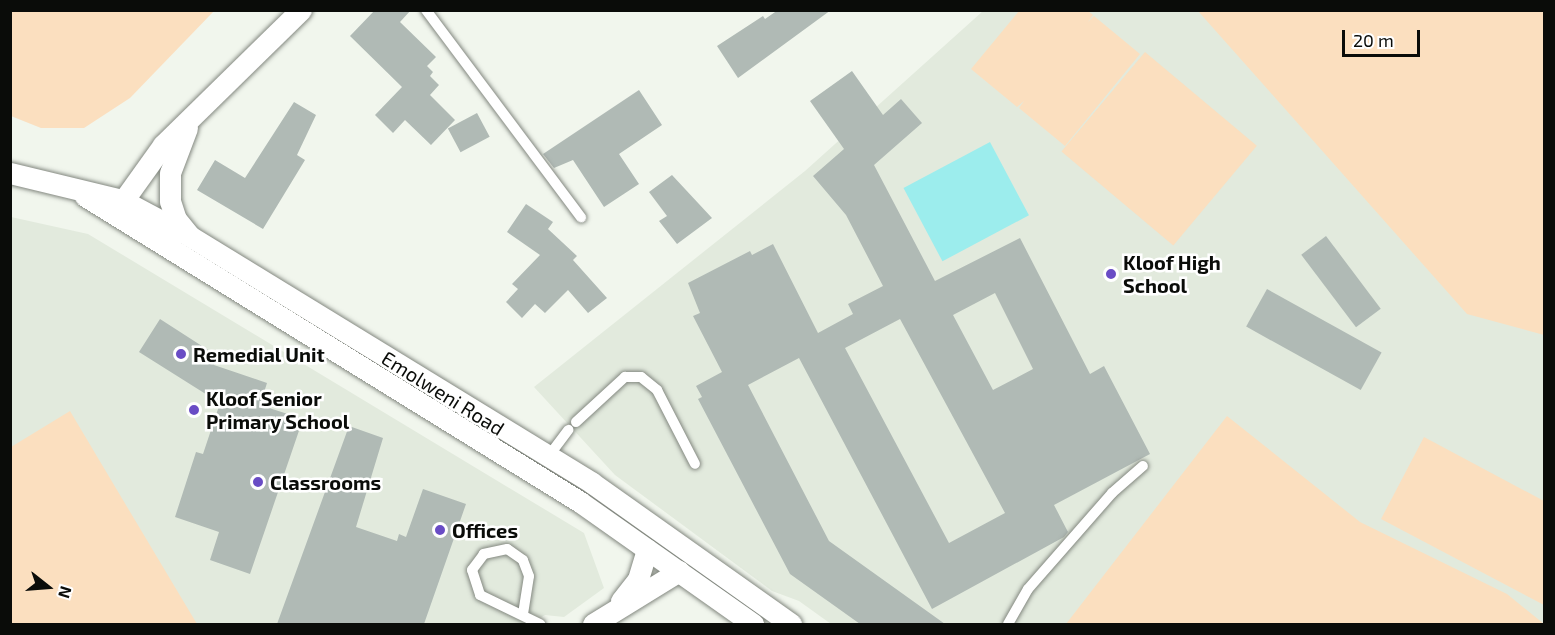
<!DOCTYPE html>
<html>
<head>
<meta charset="utf-8">
<style>
  body { margin:0 }
  #map { position:relative; width:1555px; height:635px; overflow:hidden; background:#f1f6ed; font-family:"Exo 2",sans-serif }
  div>[style] { position:absolute }
  .built>* { inset:0; background:#e2eadd }
  .green>* { inset:0; background:#fbdfbf; transform-origin:0 0 }
  .water>* { inset:0; background:#9ceded; transform-origin:0 0 }
  .building>* { inset:0; background:#b0bab5; transform-origin:0 0 }
  .roads { filter:drop-shadow(0 0 2px #838880) drop-shadow(0 0 2px #838880) }
  .service>* { height:10px; margin:-5px; padding:0 5px; transform-origin:5px; border-radius:5px; background:#fff }
  .minor>* { height:21px; margin:-10.5px; padding:0 10.5px; transform-origin:10.5px; border-radius:10.5px; background:#fff }
  .dots>* { width:16px; height:16px; translate:-50% -50%; box-sizing:border-box; border:3px solid #fff; border-radius:50% }
  span { translate:-50% -50%; white-space:nowrap; text-align:center; line-height:1.15; -webkit-text-stroke:5px #fff; paint-order:stroke }
  .poi-label { font-size:20px; color:#0a0c09; font-weight:700 }
  .left { translate:0 -50%; text-align:left }
  .street-label { font-size:20px; color:#0a0c09 }
  .frame { position:absolute; inset:0; border:12px solid #0a0c09; pointer-events:none }
  .north { position:absolute; left:18px; top:557px; width:60px; height:60px; -webkit-text-stroke:4px #fff; paint-order:stroke; rotate:107deg; font-size:16px; font-weight:700; line-height:24px; text-align:center; color:#0a0c09 }
  .north::after { content:''; display:block; margin:auto; width:21px; height:27px; background:#0a0c09; clip-path:polygon(50% 0,100% 100%,50% 72%,0 100%) }
  .scale { position:absolute; left:1342px; top:30px; width:78px; height:27px; box-sizing:border-box; border:3px solid #0a0c09; border-top:0; padding-left:8px; font-size:18px; line-height:21px; white-space:nowrap; color:#0a0c09; -webkit-text-stroke:4px #fff; paint-order:stroke }
</style>
</head>
<body>
<div id="map">
  <div class="built">
    <i style="clip-path:polygon(983px 11px,1544px 11px,1544px 624px,831px 624px,799px 601px,772px 591px,615px 475px,534px 387px,805px 171px)"></i>
    <i style="clip-path:polygon(11px 217px,88px 234px,584px 533px,604px 588px,564px 617px,545px 615px,530px 624px,11px 624px)"></i>
  </div>
  <div class="green">
    <i style="clip-path:polygon(10px 11px,11px 10px,214px 11px,130px 98px,84px 128px,41px 128px,11px 116px)"></i>
    <i style="clip-path:polygon(1019px 11px,1088px 11px,1093px 15px,1088px 22px,1094px 16px,1140px 54px,1065px 146px,1019px 108px,1024px 101px,1017px 107px,971px 69px)"></i>
    <i style="clip-path:polygon(1198px 11px,1544px 11px,1544px 335px,1467px 314px)"></i>
    <i style="left:1145px;top:52px;width:146px;height:130px;rotate:40deg"></i>
    <i style="clip-path:polygon(70px 411px,117px 490px,197px 624px,11px 624px,11px 447px)"></i>
    <i style="clip-path:polygon(1227px 416px,1360px 522px,1507px 594px,1544px 624px,1066px 624px)"></i>
    <i style="clip-path:polygon(1424px 437px,1544px 501px,1544px 605px,1381px 519px)"></i>
  </div>
  <div class="water">
    <i style="left:990px;top:142px;width:83px;height:98px;rotate:62deg"></i>
  </div>
  <div class="building">
    <i style="clip-path:polygon(375px 10px,411px 10px,400px 22px,436px 57px,427px 66px,433px 72px,430px 76px,439px 85px,430px 95px,455px 120px,431px 145px,405px 120px,393px 133px,375px 115px,402px 87px,350px 36px)"></i>
    <i style="clip-path:polygon(778px 10px,831px 10px,738px 78px,717px 46px,763px 16px,765px 19px)"></i>
    <i style="clip-path:polygon(evenodd,852px 71px,883px 115px,901px 99px,922px 123px,874px 165px,935px 281px,1020px 238px,1090px 374px,1104px 366px,1150px 454px,1054px 505px,1068px 532px,1064px 537px,932px 609px,799px 358px,748px 385px,829px 541px,945px 624px,860px 624px,790px 574px,698px 399px,702px 397px,696px 386px,722px 372px,693px 316px,700px 313px,688px 283px,750px 251px,752px 255px,773px 244px,818px 333px,853px 314px,848px 304px,883px 286px,846px 215px,813px 176px,844px 149px,810px 101px,852px 71px,995px 293px,1033px 369px,993px 390px,953px 315px,995px 293px,852px 71px,900px 319px,1005px 513px,949px 543px,845px 348px,900px 319px)"></i>
    <i style="clip-path:polygon(639px 90px,662px 125px,619px 154px,639px 184px,604px 207px,573px 160px,554px 168px,543px 154px)"></i>
    <i style="clip-path:polygon(294px 102px,316px 115px,297px 155px,305px 160px,263px 229px,197px 190px,215px 160px,245px 178px)"></i>
    <i style="left:477px;top:113px;width:27px;height:33px;rotate:62deg"></i>
    <i style="clip-path:polygon(672px 175px,712px 218px,677px 244px,659px 221px,667px 216px,649px 192px)"></i>
    <i style="clip-path:polygon(526px 204px,553px 222px,548px 229px,577px 256px,573px 260px,607px 298px,588px 313px,568px 290px,545px 313px,535px 304px,522px 318px,506px 302px,518px 289px,512px 284px,540px 255px,507px 232px)"></i>
    <i style="left:1326px;top:236px;width:91px;height:31px;rotate:53deg"></i>
    <i style="left:1267px;top:289px;width:131px;height:43px;rotate:29deg"></i>
    <i style="clip-path:polygon(160px 319px,219px 357px,214px 365px,267px 383px,260px 405px,303px 419px,250px 574px,210px 560px,219px 532px,175px 517px,196px 452px,203px 454px,220px 403px,139px 352px)"></i>
    <i style="clip-path:polygon(349px 426px,383px 438px,356px 527px,397px 541px,399px 534px,406px 537px,423px 489px,466px 504px,424px 624px,277px 624px)"></i>
  </div>
  <div class="roads">
    <div class="service">
      <i style="left:426px;top:10px;width:259px;rotate:53.2deg"></i>
      <i style="left:576px;top:422px;width:67px;rotate:-42.6deg"></i>
      <i style="left:625px;top:377px;width:16px"></i>
      <i style="left:641px;top:377px;width:21px;rotate:39deg"></i>
      <i style="left:657px;top:390px;width:83px;rotate:62.8deg"></i>
      <i style="left:548px;top:457px;width:34px;rotate:-53deg"></i>
      <i style="left:523px;top:614px;width:38px;rotate:-81deg"></i>
      <i style="left:529px;top:576px;width:17px;rotate:-111deg"></i>
      <i style="left:523px;top:560px;width:19px;rotate:-145deg"></i>
      <i style="left:507px;top:549px;width:24px;rotate:168deg"></i>
      <i style="left:484px;top:554px;width:20px;rotate:127deg"></i>
      <i style="left:472px;top:570px;width:26px;rotate:72deg"></i>
      <i style="left:480px;top:595px;width:67px;rotate:25.8deg"></i>
      <i style="left:1008px;top:624px;width:40px;rotate:-60.3deg"></i>
      <i style="left:1028px;top:589px;width:128px;rotate:-48.8deg"></i>
      <i style="left:1112px;top:493px;width:41px;rotate:-41.1deg"></i>
    </div>
    <div class="minor">
      <i style="left:187px;top:128px;width:48px;rotate:110.7deg"></i>
      <i style="left:170px;top:173px;width:28px;rotate:90deg"></i>
      <i style="left:170px;top:201px;width:19px;rotate:72deg"></i>
      <i style="left:176px;top:219px;width:21px;rotate:51deg"></i>
      <i style="left:10px;top:173px;width:115px;rotate:13.6deg"></i>
      <i style="left:122px;top:200px;width:78px;rotate:28.2deg"></i>
      <i style="left:191px;top:237px;width:470px;rotate:31.5deg"></i>
      <i style="left:592px;top:483px;width:244px;rotate:35.3deg"></i>
      <i style="left:85px;top:196px;width:582px;rotate:31.72deg"></i>
      <i style="left:580px;top:502px;width:212px;rotate:35.2deg"></i>
      <i style="left:115px;top:212px;width:82px;rotate:-54.4deg"></i>
      <i style="left:163px;top:145px;width:193px;rotate:-44.4deg"></i>
      <i style="left:621px;top:601px;width:28px;rotate:-52deg"></i>
      <i style="left:638px;top:579px;width:31px;rotate:-73deg"></i>
      <i style="left:593px;top:624px;width:101px;rotate:-31.6deg"></i>
    </div>
  </div>
  <div class="dots">
    <i style="left:1111px;top:274px;background:#694cc5"></i>
    <i style="left:181px;top:354px;background:#694cc5"></i>
    <i style="left:194px;top:410px;background:#694cc5"></i>
    <i style="left:258px;top:482px;background:#694cc5"></i>
    <i style="left:440px;top:530px;background:#694cc5"></i>
  </div>
  <div class="poi-label">
    <span class="left" style="left:1123px;top:274px">Kloof High<br>School</span>
    <span class="left" style="left:193px;top:354px">Remedial Unit</span>
    <span class="left" style="left:206px;top:410px">Kloof Senior<br>Primary School</span>
    <span class="left" style="left:270px;top:482px">Classrooms</span>
    <span class="left" style="left:452px;top:530px">Offices</span>
  </div>
  <div class="street-label">
    <span style="left:443px;top:393px;rotate:32deg">Emolweni Road</span>
  </div>
  <div class="frame"></div>
  <div class="north">N</div>
  <div class="scale">20 m</div>
</div>
</body>
</html>
